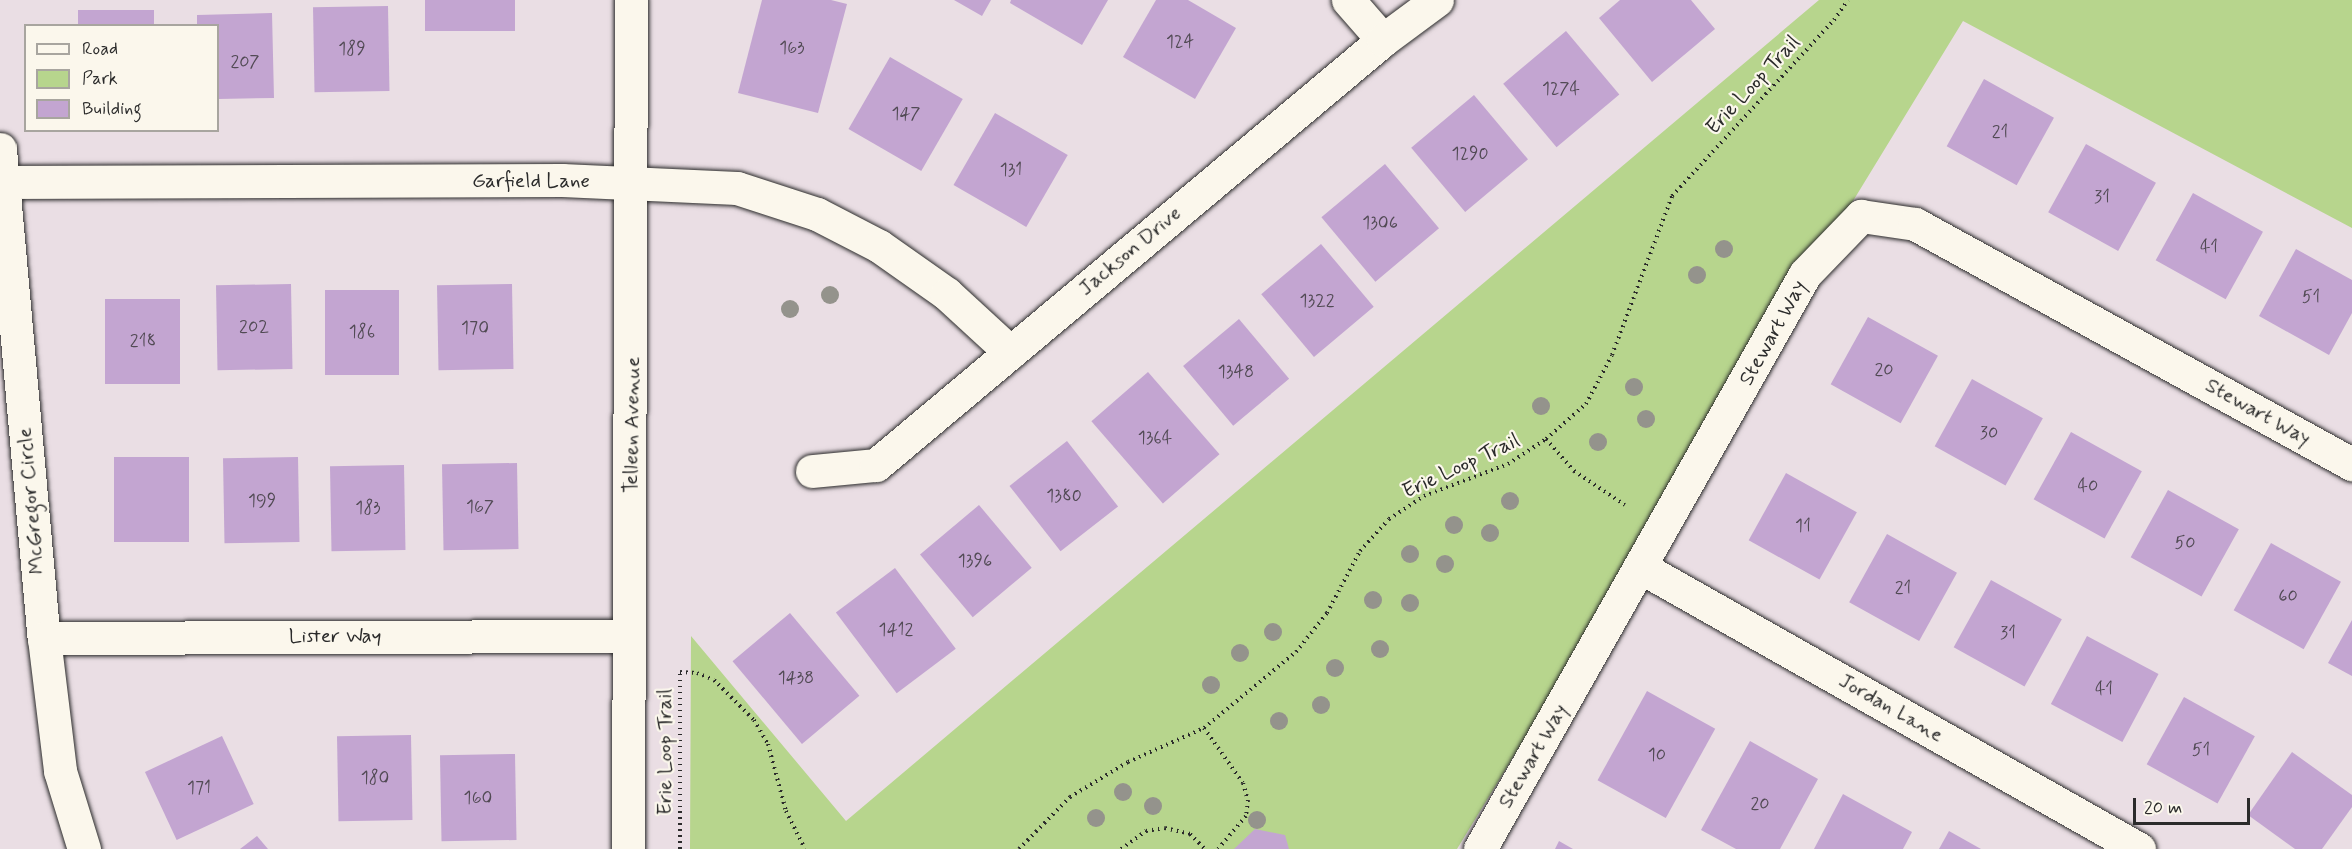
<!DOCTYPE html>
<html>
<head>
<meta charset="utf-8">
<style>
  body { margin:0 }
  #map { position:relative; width:2352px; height:849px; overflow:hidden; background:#eadee4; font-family:Mynerve,sans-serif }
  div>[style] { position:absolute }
  .green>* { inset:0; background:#b7d58d }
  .building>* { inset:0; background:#c3a5d1; transform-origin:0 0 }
  .path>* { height:4px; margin-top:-2px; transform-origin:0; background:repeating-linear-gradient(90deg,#2b2b2b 0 1.5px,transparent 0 6px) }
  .roads { filter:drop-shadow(0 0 2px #2b2b2b) drop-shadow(0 0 2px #2b2b2b) }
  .minor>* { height:33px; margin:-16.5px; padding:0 16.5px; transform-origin:16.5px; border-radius:16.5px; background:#fbf7ec }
  .trees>* { width:18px; height:18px; margin:-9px; border-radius:50%; background:#94938c }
  span { translate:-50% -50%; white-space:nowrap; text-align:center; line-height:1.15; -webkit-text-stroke:4.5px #fbf7ec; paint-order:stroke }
  .number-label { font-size:18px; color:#514a54 }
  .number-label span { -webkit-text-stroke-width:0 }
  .street-label { font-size:21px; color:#2b2b2b }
  .legend { position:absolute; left:24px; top:24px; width:195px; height:108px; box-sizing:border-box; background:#fbf7ec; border:2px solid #a8a59f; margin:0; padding:8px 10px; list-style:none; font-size:18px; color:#2b2b2b }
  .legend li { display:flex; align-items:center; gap:12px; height:30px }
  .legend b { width:30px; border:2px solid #a8a59f }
  .scale { position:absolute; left:2133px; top:798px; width:117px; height:27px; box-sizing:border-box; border:3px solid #2b2b2b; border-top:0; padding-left:8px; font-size:18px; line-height:21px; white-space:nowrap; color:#2b2b2b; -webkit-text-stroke:4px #fbf7ec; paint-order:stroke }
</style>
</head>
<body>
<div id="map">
  <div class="green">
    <i style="clip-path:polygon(1819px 0,2352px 0,2352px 228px,1963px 21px,1457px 849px,690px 849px,691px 636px,846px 821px)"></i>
  </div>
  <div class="building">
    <i style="left:425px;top:0;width:90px;height:31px"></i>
    <i style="clip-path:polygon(762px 0,831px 0,847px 4px,818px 113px,738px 93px)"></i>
    <i style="clip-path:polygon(954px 0,991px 0,982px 16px)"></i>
    <i style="clip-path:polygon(1011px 0,1108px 0,1082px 45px,1010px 3px)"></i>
    <i style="clip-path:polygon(1156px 0,1188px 0,1236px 28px,1195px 99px,1123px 57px)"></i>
    <i style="clip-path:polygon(1620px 0,1691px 0,1715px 29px,1652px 82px,1599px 18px)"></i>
    <i style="left:388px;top:6px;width:85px;height:75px;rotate:89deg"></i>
    <i style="left:154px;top:10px;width:16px;height:76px;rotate:90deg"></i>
    <i style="clip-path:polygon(272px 13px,274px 98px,218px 99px,218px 26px,197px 26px,197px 15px)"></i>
    <i style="left:1566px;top:31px;width:83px;height:82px;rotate:50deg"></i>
    <i style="left:890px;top:57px;width:84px;height:83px;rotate:30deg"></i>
    <i style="left:1984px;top:79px;width:80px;height:77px;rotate:29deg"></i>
    <i style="left:1474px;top:95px;width:84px;height:82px;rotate:50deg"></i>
    <i style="left:995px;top:113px;width:84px;height:83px;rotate:30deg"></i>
    <i style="left:2086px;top:144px;width:80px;height:78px;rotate:29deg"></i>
    <i style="left:1385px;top:164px;width:84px;height:83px;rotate:50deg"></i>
    <i style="left:2193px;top:193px;width:80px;height:77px;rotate:29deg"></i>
    <i style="left:1321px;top:244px;width:82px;height:78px;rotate:50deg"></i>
    <i style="clip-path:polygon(2296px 249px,2352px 280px,2352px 313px,2329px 355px,2259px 316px)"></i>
    <i style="left:291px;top:284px;width:85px;height:75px;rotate:89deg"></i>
    <i style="left:512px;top:284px;width:85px;height:75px;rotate:89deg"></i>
    <i style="left:325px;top:290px;width:74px;height:85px"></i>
    <i style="left:105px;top:299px;width:75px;height:85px"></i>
    <i style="left:1868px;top:317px;width:80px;height:77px;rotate:29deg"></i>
    <i style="left:1239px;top:319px;width:78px;height:73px;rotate:50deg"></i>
    <i style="left:1148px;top:372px;width:109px;height:75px;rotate:49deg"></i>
    <i style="left:1972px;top:379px;width:81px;height:77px;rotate:29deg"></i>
    <i style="left:2071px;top:432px;width:81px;height:77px;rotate:29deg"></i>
    <i style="left:1067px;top:441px;width:83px;height:73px;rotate:52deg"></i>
    <i style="left:114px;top:457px;width:75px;height:85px"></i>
    <i style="left:298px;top:457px;width:85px;height:75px;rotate:89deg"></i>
    <i style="left:517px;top:463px;width:86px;height:75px;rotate:89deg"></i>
    <i style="left:404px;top:465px;width:85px;height:74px;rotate:89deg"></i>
    <i style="left:1786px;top:473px;width:81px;height:77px;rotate:29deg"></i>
    <i style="left:2168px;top:490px;width:81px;height:77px;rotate:29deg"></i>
    <i style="left:979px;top:505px;width:82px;height:77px;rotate:50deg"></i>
    <i style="left:1887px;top:534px;width:80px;height:78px;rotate:29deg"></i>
    <i style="left:2271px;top:543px;width:80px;height:77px;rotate:29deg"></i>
    <i style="left:895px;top:568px;width:101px;height:74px;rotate:53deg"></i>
    <i style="left:1991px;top:580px;width:81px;height:77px;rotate:29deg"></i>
    <i style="left:790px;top:613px;width:108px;height:75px;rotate:50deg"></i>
    <i style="clip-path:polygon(2352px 620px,2352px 676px,2328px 663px)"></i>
    <i style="left:2087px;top:636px;width:81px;height:77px;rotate:28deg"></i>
    <i style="left:1647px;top:691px;width:78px;height:102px;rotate:29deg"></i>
    <i style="left:2184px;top:697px;width:81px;height:77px;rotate:29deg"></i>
    <i style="left:411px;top:735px;width:85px;height:74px;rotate:89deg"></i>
    <i style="left:222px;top:736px;width:75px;height:85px;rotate:65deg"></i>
    <i style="clip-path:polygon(1750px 741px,1818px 779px,1780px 849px,1736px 849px,1701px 830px)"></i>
    <i style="clip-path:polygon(2292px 752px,2352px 795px,2352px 807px,2322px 849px,2295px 849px,2248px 815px)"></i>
    <i style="left:515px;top:754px;width:86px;height:75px;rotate:89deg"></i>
    <i style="clip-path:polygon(1843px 794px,1912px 832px,1903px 849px,1814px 849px)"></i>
    <i style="clip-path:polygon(1255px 829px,1285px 835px,1289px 849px,1234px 849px)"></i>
    <i style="clip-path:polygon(1949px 831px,1981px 849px,1939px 849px)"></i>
    <i style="clip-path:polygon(257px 836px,268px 849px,240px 849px)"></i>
    <i style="clip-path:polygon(1559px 841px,1573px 849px,1555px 849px)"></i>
  </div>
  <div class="path">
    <i style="left:1546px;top:439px;width:43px;rotate:48.8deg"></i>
    <i style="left:1574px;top:471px;width:61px;rotate:33.7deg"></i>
    <i style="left:1204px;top:728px;width:67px;rotate:54.7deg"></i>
    <i style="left:1243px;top:783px;width:18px;rotate:74deg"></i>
    <i style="left:1248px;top:800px;width:16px;rotate:97deg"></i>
    <i style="left:1246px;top:816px;width:43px;rotate:130.3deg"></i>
    <i style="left:680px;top:849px;width:177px;rotate:-90deg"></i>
    <i style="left:680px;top:672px;width:17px;rotate:3deg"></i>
    <i style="left:697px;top:673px;width:18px;rotate:22deg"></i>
    <i style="left:714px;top:680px;width:57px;rotate:45deg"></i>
    <i style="left:754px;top:720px;width:28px;rotate:60deg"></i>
    <i style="left:768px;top:744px;width:69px;rotate:75deg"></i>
    <i style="left:786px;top:811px;width:42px;rotate:63.4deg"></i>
    <i style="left:1019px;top:849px;width:73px;rotate:-45.6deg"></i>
    <i style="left:1070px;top:797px;width:68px;rotate:-31.1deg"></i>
    <i style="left:1128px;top:762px;width:83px;rotate:-24.1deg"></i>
    <i style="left:1204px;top:728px;width:119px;rotate:-39.6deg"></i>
    <i style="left:1296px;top:652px;width:50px;rotate:-51.5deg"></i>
    <i style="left:1327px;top:613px;width:70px;rotate:-62deg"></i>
    <i style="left:1360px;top:551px;width:43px;rotate:-47.8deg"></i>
    <i style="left:1389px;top:519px;width:42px;rotate:-33.3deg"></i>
    <i style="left:1424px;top:496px;width:90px;rotate:-20.9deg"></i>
    <i style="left:1508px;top:464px;width:45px;rotate:-33.3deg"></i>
    <i style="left:1546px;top:439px;width:53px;rotate:-41.2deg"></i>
    <i style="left:1586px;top:404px;width:55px;rotate:-62deg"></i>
    <i style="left:1612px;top:355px;width:170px;rotate:-69.3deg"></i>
    <i style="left:1672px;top:196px;width:239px;rotate:-47.4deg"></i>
    <i style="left:1834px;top:20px;width:24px;rotate:-55deg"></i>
    <i style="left:1121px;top:849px;width:31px;rotate:-36deg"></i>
    <i style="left:1146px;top:831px;width:19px;rotate:-9deg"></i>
    <i style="left:1165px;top:828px;width:26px;rotate:13deg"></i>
    <i style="left:1190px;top:834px;width:21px;rotate:45deg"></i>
  </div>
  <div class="roads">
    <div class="minor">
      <i style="left:1348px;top:0;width:53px;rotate:48.8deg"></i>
      <i style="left:0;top:149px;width:491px;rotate:84.9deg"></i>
      <i style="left:44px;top:638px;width:134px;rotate:83.1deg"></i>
      <i style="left:60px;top:771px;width:82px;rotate:72.9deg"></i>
      <i style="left:3px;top:182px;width:559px;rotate:-0.2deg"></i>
      <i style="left:562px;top:180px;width:175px;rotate:2.6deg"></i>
      <i style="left:737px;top:188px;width:84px;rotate:18deg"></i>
      <i style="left:817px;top:214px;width:70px;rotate:27.3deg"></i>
      <i style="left:879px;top:246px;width:83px;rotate:35.2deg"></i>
      <i style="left:947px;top:294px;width:86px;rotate:42.6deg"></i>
      <i style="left:812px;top:471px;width:64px;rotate:-5.4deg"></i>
      <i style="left:876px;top:465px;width:662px;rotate:-39.97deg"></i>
      <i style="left:1383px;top:40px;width:67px;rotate:-36.5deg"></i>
      <i style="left:1642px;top:568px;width:571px;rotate:29.48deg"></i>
      <i style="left:44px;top:638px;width:583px;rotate:-0.2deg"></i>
      <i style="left:628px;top:849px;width:849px;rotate:-89.8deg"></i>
      <i style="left:1480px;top:849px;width:660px;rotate:-60.52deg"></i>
      <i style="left:1805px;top:274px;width:81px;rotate:-46deg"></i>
      <i style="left:1861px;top:216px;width:55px;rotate:8.4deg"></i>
      <i style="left:1915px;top:224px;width:499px;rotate:28.8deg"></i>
    </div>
  </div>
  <div class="trees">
    <i style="left:1724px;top:249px"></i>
    <i style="left:1697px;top:275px"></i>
    <i style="left:830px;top:295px"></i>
    <i style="left:790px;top:309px"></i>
    <i style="left:1634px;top:387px"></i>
    <i style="left:1541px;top:406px"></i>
    <i style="left:1646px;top:419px"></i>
    <i style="left:1598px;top:442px"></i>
    <i style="left:1510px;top:501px"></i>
    <i style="left:1454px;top:525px"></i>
    <i style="left:1490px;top:533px"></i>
    <i style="left:1410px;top:554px"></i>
    <i style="left:1445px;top:564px"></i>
    <i style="left:1373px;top:600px"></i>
    <i style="left:1410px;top:603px"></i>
    <i style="left:1273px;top:632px"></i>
    <i style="left:1380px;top:649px"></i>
    <i style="left:1240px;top:653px"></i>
    <i style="left:1335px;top:668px"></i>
    <i style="left:1211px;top:685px"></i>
    <i style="left:1321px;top:705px"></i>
    <i style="left:1279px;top:721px"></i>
    <i style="left:1123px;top:792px"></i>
    <i style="left:1153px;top:806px"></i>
    <i style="left:1096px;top:818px"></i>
    <i style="left:1257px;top:820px"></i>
  </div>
  <div class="number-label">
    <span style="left:1180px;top:42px">124</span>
    <span style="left:792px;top:48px">163</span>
    <span style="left:352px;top:49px">189</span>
    <span style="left:245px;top:62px">207</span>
    <span style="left:1561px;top:89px">1274</span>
    <span style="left:906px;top:114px">147</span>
    <span style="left:2000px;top:132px">21</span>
    <span style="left:1470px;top:154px">1290</span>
    <span style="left:1011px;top:170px">131</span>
    <span style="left:2102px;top:197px">31</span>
    <span style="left:1380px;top:223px">1306</span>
    <span style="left:2209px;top:247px">41</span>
    <span style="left:2311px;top:297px">51</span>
    <span style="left:1317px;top:301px">1322</span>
    <span style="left:254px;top:327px">202</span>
    <span style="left:475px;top:328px">170</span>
    <span style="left:362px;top:332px">186</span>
    <span style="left:143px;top:341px">218</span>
    <span style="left:1884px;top:370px">20</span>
    <span style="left:1236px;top:372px">1348</span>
    <span style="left:1989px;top:433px">30</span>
    <span style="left:1155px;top:438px">1364</span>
    <span style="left:2088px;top:486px">40</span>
    <span style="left:1064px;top:496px">1380</span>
    <span style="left:262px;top:501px">199</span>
    <span style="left:480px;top:507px">167</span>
    <span style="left:368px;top:508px">183</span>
    <span style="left:1803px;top:526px">11</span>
    <span style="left:2185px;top:543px">50</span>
    <span style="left:975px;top:561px">1396</span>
    <span style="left:1903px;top:588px">21</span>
    <span style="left:2288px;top:596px">60</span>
    <span style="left:896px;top:630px">1412</span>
    <span style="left:2008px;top:633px">31</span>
    <span style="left:796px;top:678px">1438</span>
    <span style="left:2104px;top:689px">41</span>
    <span style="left:2201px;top:750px">51</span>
    <span style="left:1657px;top:755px">10</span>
    <span style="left:375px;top:778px">180</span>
    <span style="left:199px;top:788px">171</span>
    <span style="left:478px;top:798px">160</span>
    <span style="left:1760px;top:804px">20</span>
  </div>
  <div class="street-label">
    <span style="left:1753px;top:85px;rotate:-47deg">Erie Loop Trail</span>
    <span style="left:531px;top:181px">Garfield Lane</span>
    <span style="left:1130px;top:251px;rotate:-40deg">Jackson Drive</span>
    <span style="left:1773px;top:333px;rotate:-61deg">Stewart Way</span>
    <span style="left:2258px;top:412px;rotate:29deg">Stewart Way</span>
    <span style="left:632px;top:425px;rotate:-89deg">Telleen Avenue</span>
    <span style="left:1461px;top:466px;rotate:-25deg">Erie Loop Trail</span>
    <span style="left:31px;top:501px;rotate:-95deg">McGregor Circle</span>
    <span style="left:335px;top:636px">Lister Way</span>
    <span style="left:1891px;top:708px;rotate:30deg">Jordan Lane</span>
    <span style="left:665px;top:752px;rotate:-90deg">Erie Loop Trail</span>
    <span style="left:1533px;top:756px;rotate:-60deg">Stewart Way</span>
  </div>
  <ul class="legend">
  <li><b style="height:8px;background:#fbf7ec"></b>Road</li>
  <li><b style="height:16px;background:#b7d58d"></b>Park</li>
  <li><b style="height:16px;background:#c3a5d1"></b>Building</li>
  </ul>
  <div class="scale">20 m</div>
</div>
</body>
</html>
